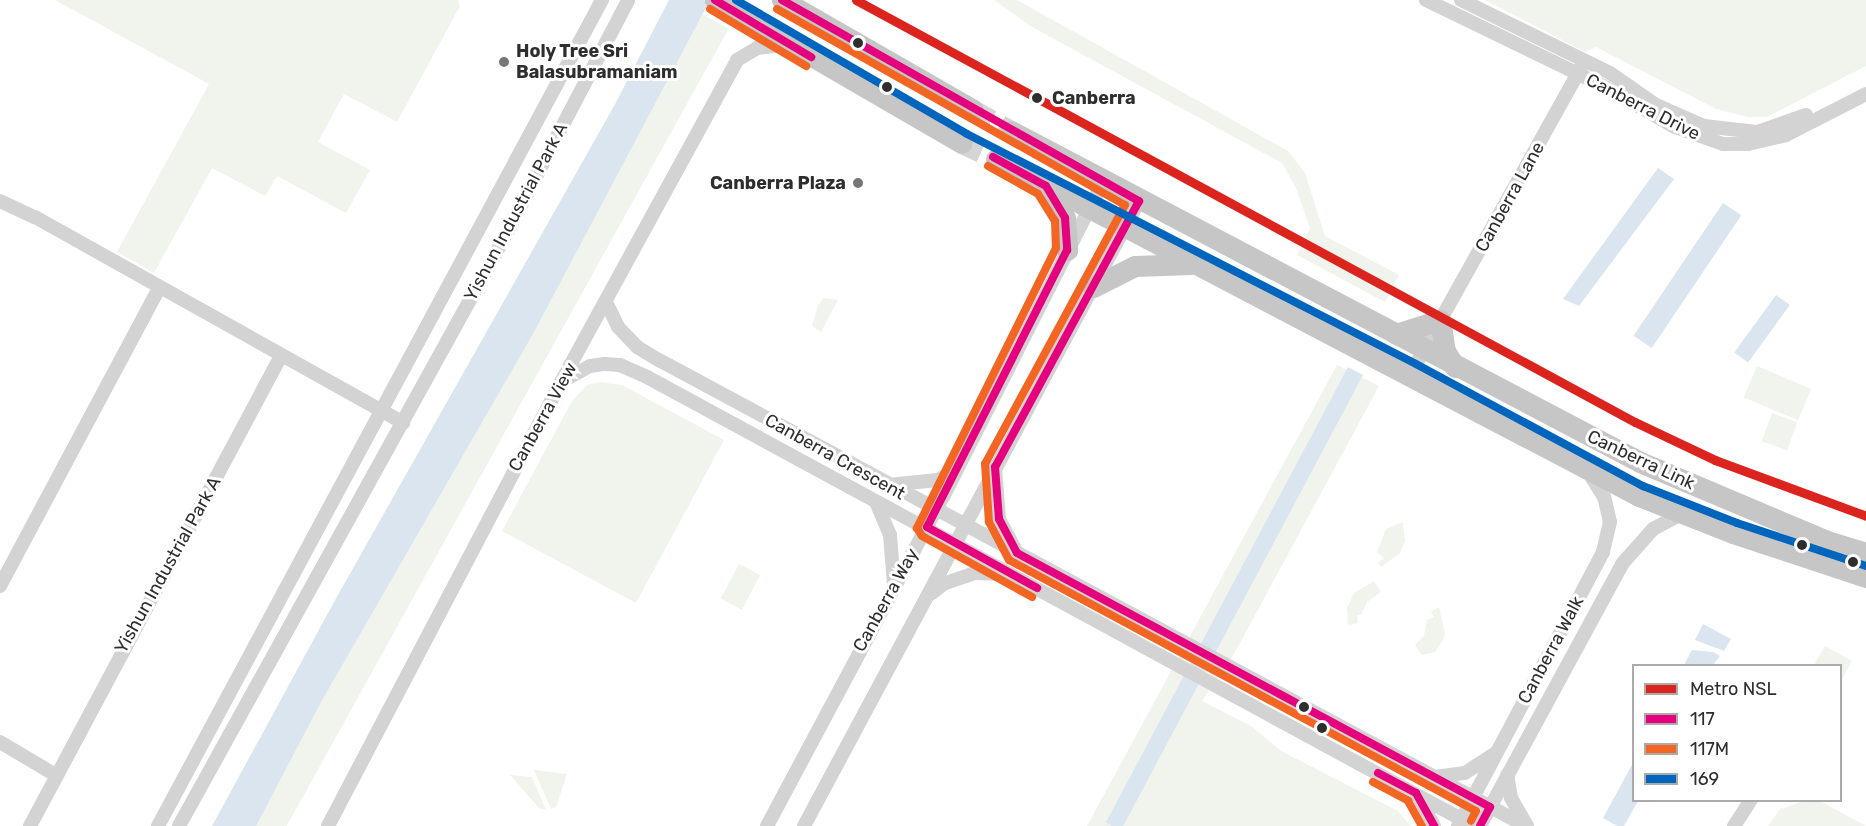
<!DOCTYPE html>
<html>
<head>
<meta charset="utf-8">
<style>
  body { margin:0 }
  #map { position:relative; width:1866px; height:826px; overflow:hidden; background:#fff; font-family:Rubik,sans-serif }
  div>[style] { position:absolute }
  .green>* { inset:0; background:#f0f4ec; transform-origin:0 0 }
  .water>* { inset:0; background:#dae5f0; transform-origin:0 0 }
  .primary-tunnel>* { height:21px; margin-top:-10.5px; transform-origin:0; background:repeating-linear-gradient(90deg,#d5d5d5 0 21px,transparent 0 31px) }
  .street>* { height:14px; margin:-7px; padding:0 7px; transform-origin:7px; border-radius:7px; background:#d3d3d3 }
  .primary>* { height:21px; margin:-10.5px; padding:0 10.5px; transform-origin:10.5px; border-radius:10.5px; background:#c6c6c6 }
  .bus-1>* { height:8px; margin:-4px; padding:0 4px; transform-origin:4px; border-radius:4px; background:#e5007d }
  .bus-2>* { height:8px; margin:-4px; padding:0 4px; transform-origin:4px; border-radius:4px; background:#f26522 }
  .bus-3>* { height:8px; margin:-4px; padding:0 4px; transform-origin:4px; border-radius:4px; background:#0065bd }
  .metro-1>* { height:9px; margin:-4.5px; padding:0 4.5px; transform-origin:4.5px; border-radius:4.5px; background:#dc241f }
  .dots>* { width:16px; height:16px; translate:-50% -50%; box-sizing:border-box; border:3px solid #fff; border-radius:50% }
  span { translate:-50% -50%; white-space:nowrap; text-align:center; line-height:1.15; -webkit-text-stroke:6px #fff; paint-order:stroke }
  .poi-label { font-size:18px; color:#2e2e2e; font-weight:700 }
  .left { translate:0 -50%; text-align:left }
  .right { translate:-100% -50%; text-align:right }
  .stop-label { font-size:18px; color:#2e2e2e; font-weight:700 }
  .street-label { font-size:18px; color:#2e2e2e }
  .legend { position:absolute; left:1632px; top:664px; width:210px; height:138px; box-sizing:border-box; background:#fff; border:2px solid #ababab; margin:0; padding:8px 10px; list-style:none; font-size:18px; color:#2e2e2e }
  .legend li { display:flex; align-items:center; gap:12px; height:30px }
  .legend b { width:30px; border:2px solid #ababab }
</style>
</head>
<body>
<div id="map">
  <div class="green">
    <i style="clip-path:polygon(55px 0,458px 0,460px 6px,397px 122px,344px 94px,318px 142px,370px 170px,346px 213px,277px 176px,265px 196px,212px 168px,154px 273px,117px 252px,209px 84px)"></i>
    <i style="clip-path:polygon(994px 0,1017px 0,1288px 151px,1305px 173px,1325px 236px,1399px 275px,1385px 302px,1297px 255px,1310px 228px,1296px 188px,1282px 163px,1032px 27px)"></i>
    <i style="clip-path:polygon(1485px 0,1866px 0,1866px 66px,1767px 117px,1748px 117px,1716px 109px,1596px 47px,1585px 52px)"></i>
    <i style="left:684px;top:4px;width:51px;height:935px;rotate:29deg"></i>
    <i style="clip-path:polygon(824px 298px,838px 300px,821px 332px,812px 326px,818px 305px)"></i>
    <i style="clip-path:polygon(1337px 365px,1379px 386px,1234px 654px,1202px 701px,1251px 726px,1281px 751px,1398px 811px,1411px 826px,1087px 826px)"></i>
    <i style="left:1757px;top:366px;width:59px;height:34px;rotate:23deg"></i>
    <i style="clip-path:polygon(599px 382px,622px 385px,724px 440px,636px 603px,502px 531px,572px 401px,587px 385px)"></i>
    <i style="left:1772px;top:413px;width:27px;height:30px;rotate:20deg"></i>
    <i style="clip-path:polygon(1403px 522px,1405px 541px,1400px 553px,1381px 567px,1378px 563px,1384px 558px,1377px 552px,1386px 529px)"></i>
    <i style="left:739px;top:564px;width:24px;height:39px;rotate:28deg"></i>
    <i style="clip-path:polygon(1374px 581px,1381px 592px,1367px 602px,1361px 615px,1357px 615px,1358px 623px,1348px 625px,1347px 608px,1354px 593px)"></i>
    <i style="clip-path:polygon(1439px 607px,1445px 633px,1443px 640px,1435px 652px,1422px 655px,1415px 645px,1424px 636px,1427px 620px,1434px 617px,1431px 612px)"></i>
    <i style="clip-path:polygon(1825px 646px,1852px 661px,1841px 681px,1840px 666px,1814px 665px)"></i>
    <i style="clip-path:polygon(534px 770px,567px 774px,556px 807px,551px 809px)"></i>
    <i style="clip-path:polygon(510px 775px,532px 777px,546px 810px,539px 808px)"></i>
    <i style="clip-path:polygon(1804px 801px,1820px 801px,1866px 826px,1768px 826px,1780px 809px)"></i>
  </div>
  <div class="water">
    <i style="clip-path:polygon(669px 0,710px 0,534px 332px,321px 702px,256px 826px,212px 826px,334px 602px,614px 106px)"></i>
    <i style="clip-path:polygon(1658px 168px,1674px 179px,1579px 306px,1563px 299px)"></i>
    <i style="left:1723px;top:203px;width:22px;height:160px;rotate:34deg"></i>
    <i style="left:1776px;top:295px;width:17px;height:71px;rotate:36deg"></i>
    <i style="left:1348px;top:367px;width:17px;height:516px;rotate:28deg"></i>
    <i style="clip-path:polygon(1703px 624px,1731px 639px,1724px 651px,1695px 640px)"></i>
    <i style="clip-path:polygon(1692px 650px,1713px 652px,1720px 656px,1713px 665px,1684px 665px)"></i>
    <i style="clip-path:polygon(1633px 763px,1634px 800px,1638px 801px,1624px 826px,1617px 826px,1603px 818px)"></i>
  </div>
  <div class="primary-tunnel">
    <i style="left:973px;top:110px;width:43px;rotate:28.9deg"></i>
    <i style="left:962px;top:143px;width:38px;rotate:25deg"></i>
  </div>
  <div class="street">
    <i style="left:1426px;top:0;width:197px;rotate:25.9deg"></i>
    <i style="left:1603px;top:86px;width:83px;rotate:29.7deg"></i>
    <i style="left:1675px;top:127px;width:51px;rotate:19.5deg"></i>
    <i style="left:1723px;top:144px;width:25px"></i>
    <i style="left:1748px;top:144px;width:39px;rotate:-13deg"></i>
    <i style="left:1786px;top:135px;width:90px;rotate:-27.1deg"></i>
    <i style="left:1461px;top:0;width:166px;rotate:26.1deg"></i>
    <i style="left:1610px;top:73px;width:56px;rotate:34.8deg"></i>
    <i style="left:1656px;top:105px;width:52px;rotate:23.6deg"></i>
    <i style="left:1704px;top:126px;width:53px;rotate:6.5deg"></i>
    <i style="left:1757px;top:132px;width:52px;rotate:-19.1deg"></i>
    <i style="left:0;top:201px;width:38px;rotate:25deg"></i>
    <i style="left:35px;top:217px;width:422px;rotate:29.2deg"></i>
    <i style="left:607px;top:304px;width:25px;rotate:64deg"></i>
    <i style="left:618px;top:327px;width:28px;rotate:46deg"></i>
    <i style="left:637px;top:347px;width:26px;rotate:31deg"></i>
    <i style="left:659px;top:360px;width:984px;rotate:28.26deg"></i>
    <i style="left:1411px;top:373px;width:349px;rotate:-60.9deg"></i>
    <i style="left:561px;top:382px;width:33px;rotate:-29deg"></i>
    <i style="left:590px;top:366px;width:15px;rotate:-8deg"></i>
    <i style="left:605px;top:364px;width:15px;rotate:4deg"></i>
    <i style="left:620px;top:365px;width:30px;rotate:24deg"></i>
    <i style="left:647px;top:377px;width:941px;rotate:28.5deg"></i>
    <i style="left:995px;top:467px;width:52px;rotate:85.6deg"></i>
    <i style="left:999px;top:519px;width:36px;rotate:62deg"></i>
    <i style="left:888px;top:485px;width:50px;rotate:-5.7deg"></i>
    <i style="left:938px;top:480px;width:19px;rotate:-28deg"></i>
    <i style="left:876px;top:502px;width:36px;rotate:67deg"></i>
    <i style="left:890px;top:535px;width:50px;rotate:85.4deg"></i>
    <i style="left:0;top:586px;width:338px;rotate:-61.9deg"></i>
    <i style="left:932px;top:593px;width:14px;rotate:-39deg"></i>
    <i style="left:943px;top:584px;width:34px;rotate:-19deg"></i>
    <i style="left:975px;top:573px;width:35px;rotate:2deg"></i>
    <i style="left:0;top:742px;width:63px;rotate:30.7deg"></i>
    <i style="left:1507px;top:775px;width:23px;rotate:80deg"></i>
    <i style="left:1511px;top:798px;width:32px;rotate:60deg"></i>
    <i style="left:1435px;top:777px;width:30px;rotate:-8deg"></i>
    <i style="left:1465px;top:773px;width:35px;rotate:-33deg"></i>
    <i style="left:1418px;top:796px;width:34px;rotate:62deg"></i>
    <i style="left:30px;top:826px;width:533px;rotate:-61.9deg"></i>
    <i style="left:158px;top:826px;width:938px;rotate:-61.74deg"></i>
    <i style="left:179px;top:826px;width:655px;rotate:-61.05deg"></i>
    <i style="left:496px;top:253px;width:285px;rotate:-62.4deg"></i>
    <i style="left:328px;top:826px;width:501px;rotate:-62.31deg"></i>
    <i style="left:561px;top:382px;width:367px;rotate:-61.3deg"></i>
    <i style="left:737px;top:60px;width:23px;rotate:-31deg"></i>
    <i style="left:757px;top:48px;width:32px;rotate:-7deg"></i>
    <i style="left:767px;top:826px;width:373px;rotate:-61.9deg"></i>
    <i style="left:943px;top:497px;width:354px;rotate:-63.1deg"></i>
    <i style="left:804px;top:826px;width:709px;rotate:-61.81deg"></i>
    <i style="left:1458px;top:826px;width:310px;rotate:-62.1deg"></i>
    <i style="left:1603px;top:552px;width:31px;rotate:-77deg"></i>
    <i style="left:1610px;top:522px;width:26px;rotate:-103deg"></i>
    <i style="left:1604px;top:497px;width:31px;rotate:-122deg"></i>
    <i style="left:1480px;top:826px;width:298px;rotate:-61.5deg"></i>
    <i style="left:1622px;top:564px;width:47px;rotate:-48.5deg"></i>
    <i style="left:1653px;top:529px;width:32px;rotate:-28deg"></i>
    <i style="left:1734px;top:826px;width:31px;rotate:-57deg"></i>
  </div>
  <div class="primary">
    <i style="left:715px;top:0;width:285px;rotate:30.1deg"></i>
    <i style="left:782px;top:0;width:220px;rotate:29.9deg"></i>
    <i style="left:1011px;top:131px;width:711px;rotate:27.75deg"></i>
    <i style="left:1640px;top:462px;width:203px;rotate:22.9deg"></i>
    <i style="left:1827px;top:541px;width:41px;rotate:17.1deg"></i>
    <i style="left:996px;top:159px;width:726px;rotate:27.66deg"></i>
    <i style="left:1639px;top:496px;width:101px;rotate:21.5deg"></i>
    <i style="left:1733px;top:533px;width:140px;rotate:18.3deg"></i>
    <i style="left:1047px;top:187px;width:36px;rotate:60deg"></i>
    <i style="left:1065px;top:218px;width:32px;rotate:86deg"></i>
    <i style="left:1093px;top:287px;width:47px;rotate:-26.6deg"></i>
    <i style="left:1135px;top:266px;width:56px;rotate:-2deg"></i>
    <i style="left:1396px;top:334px;width:46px;rotate:-17.7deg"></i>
    <i style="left:1440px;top:320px;width:31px;rotate:81deg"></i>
    <i style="left:1445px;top:351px;width:19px;rotate:58deg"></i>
  </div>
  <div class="bus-1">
    <i style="left:715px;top:0;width:112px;rotate:30.7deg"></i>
    <i style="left:782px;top:0;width:410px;rotate:29.4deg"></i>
    <i style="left:1139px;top:201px;width:302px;rotate:118.4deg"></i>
    <i style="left:995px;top:467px;width:52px;rotate:85.6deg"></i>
    <i style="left:999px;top:519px;width:38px;rotate:62deg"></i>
    <i style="left:1017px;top:553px;width:537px;rotate:28.24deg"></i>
    <i style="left:1490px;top:807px;width:21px;rotate:118deg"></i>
    <i style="left:993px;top:157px;width:60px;rotate:28.7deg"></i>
    <i style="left:1046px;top:186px;width:37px;rotate:59deg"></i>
    <i style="left:1065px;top:218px;width:32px;rotate:86deg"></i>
    <i style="left:1067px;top:250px;width:310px;rotate:116.8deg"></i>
    <i style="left:927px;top:527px;width:126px;rotate:29deg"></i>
    <i style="left:1378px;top:773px;width:43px;rotate:27.8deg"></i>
    <i style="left:1416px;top:793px;width:38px;rotate:61deg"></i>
  </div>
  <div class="bus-2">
    <i style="left:710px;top:9px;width:112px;rotate:30.7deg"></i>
    <i style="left:777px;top:9px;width:399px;rotate:29.4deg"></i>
    <i style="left:1125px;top:205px;width:294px;rotate:118.4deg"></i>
    <i style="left:985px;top:464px;width:58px;rotate:86.1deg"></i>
    <i style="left:989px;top:522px;width:43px;rotate:62.2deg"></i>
    <i style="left:1009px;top:560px;width:530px;rotate:28.26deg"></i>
    <i style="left:1476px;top:811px;width:11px;rotate:117deg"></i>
    <i style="left:988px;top:166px;width:57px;rotate:29.2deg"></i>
    <i style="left:1038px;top:194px;width:32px;rotate:58deg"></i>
    <i style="left:1055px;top:221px;width:27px;rotate:88deg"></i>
    <i style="left:1056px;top:248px;width:313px;rotate:116.4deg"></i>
    <i style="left:917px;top:528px;width:9px;rotate:58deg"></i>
    <i style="left:922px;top:536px;width:126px;rotate:29deg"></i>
    <i style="left:1373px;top:782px;width:40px;rotate:28deg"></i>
    <i style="left:1408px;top:801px;width:29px;rotate:61deg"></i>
  </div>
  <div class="bus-3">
    <i style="left:736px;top:0;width:267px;rotate:30.1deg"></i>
    <i style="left:967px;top:134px;width:504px;rotate:27.12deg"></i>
    <i style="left:1416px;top:364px;width:258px;rotate:28.3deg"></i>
    <i style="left:1643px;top:486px;width:101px;rotate:21.5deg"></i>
    <i style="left:1737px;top:523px;width:136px;rotate:18.4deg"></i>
  </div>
  <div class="metro-1">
    <i style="left:856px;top:0;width:886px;rotate:28.45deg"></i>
    <i style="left:1635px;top:422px;width:89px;rotate:25.4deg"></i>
    <i style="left:1715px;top:460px;width:161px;rotate:20.3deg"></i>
  </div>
  <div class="dots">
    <i style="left:858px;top:43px;background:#2e2e2e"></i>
    <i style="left:504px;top:62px;background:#777"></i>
    <i style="left:887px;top:87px;background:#2e2e2e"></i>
    <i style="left:1037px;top:98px;background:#2e2e2e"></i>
    <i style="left:858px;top:183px;background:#777"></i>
    <i style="left:1802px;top:545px;background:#2e2e2e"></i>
    <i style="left:1853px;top:562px;background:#2e2e2e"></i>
    <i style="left:1304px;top:707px;background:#2e2e2e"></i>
    <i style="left:1322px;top:728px;background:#2e2e2e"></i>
  </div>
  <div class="poi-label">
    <span class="left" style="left:516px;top:62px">Holy Tree Sri<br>Balasubramaniam</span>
    <span class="right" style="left:846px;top:183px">Canberra Plaza</span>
  </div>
  <div class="stop-label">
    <span class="left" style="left:1052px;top:98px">Canberra</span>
  </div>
  <div class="street-label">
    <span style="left:1643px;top:107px;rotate:27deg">Canberra Drive</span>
    <span style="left:1510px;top:197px;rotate:-61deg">Canberra Lane</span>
    <span style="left:516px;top:212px;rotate:-62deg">Yishun Industrial Park A</span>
    <span style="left:543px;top:417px;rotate:-61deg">Canberra View</span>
    <span style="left:835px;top:457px;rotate:29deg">Canberra Crescent</span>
    <span style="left:1641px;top:460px;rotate:25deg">Canberra Link</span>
    <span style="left:168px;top:565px;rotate:-61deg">Yishun Industrial Park A</span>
    <span style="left:886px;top:600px;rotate:-61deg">Canberra Way</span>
    <span style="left:1551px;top:650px;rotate:-62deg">Canberra Walk</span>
  </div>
  <ul class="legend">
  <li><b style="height:8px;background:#dc241f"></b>Metro NSL</li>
  <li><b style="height:8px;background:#e5007d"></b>117</li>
  <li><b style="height:8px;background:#f26522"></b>117M</li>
  <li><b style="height:8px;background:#0065bd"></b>169</li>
  </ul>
</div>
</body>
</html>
